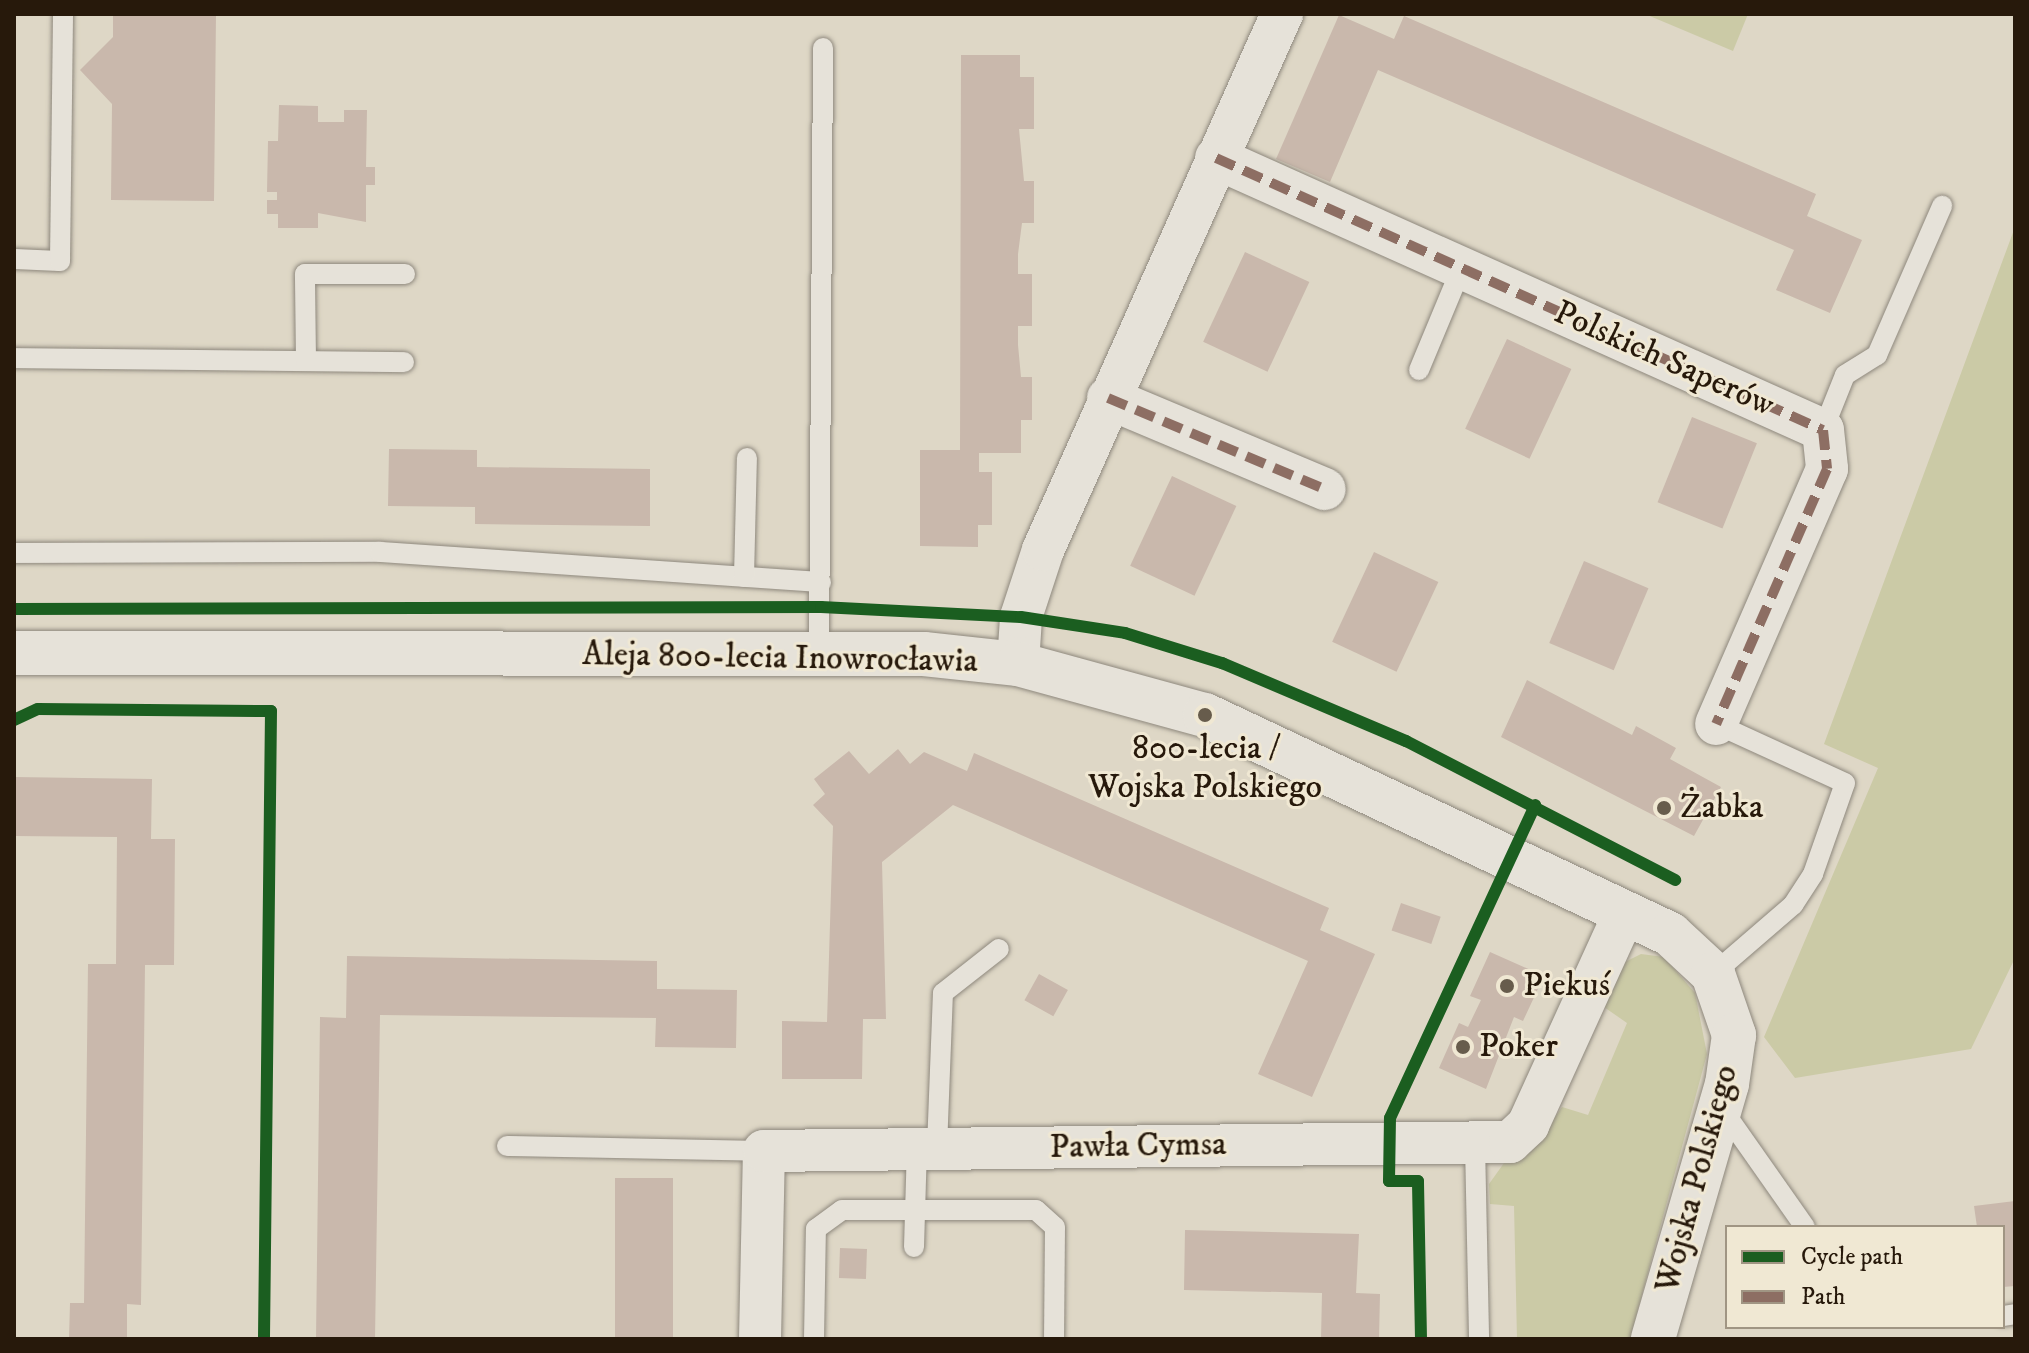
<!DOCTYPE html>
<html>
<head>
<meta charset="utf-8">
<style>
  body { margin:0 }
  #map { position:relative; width:2029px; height:1353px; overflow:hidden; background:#ded7c6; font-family:"IM FELL DW Pica",serif }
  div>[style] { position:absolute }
  .green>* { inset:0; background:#cbcaa6 }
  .building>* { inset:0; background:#c9b8ac; transform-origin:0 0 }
  .roads { filter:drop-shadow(0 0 2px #8e887d) drop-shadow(0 0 2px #8e887d) }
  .lane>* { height:20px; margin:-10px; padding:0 10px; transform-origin:10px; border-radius:10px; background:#e6e2d9 }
  .street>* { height:42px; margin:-21px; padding:0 21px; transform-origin:21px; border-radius:21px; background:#e6e2d9 }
  .secondary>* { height:44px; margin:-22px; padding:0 22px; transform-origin:22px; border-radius:22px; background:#e6e2d9 }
  .quiet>* { height:10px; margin-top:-5px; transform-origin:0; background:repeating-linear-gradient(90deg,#8d6e63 0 20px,transparent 0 30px) }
  .cycleway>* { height:12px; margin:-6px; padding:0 6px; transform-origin:6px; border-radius:6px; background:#1b5e20 }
  .dots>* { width:22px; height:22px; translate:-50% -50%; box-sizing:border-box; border:4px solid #f0e8d3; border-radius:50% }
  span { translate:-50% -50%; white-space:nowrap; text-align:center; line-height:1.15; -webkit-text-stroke:6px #f0e8d3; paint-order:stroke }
  .street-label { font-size:34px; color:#27190b }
  .poi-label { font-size:34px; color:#27190b }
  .left { translate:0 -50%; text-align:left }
  .frame { position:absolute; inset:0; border:16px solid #27190b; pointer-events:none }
  .legend { position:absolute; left:1725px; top:1225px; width:280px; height:104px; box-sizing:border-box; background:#f0e8d3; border:2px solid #a09583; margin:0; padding:10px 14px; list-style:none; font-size:24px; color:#27190b }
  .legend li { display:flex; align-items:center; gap:16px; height:40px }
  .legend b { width:40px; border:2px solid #a09583 }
</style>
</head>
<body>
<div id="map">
  <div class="green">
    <i style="clip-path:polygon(1645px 14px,1748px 14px,1733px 51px)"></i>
    <i style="clip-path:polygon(2015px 227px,2015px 958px,1971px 1049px,1795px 1078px,1764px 1037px,1878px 768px,1824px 744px)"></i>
    <i style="clip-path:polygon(1641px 954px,1664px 957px,1695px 993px,1707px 1054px,1630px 1339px,1517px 1339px,1514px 1206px,1490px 1204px,1489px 1184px,1504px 1163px,1534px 1148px,1562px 1107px,1588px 1115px,1627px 1023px,1604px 1007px,1623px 963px)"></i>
  </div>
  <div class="building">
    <i style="clip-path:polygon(113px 14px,216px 14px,214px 201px,111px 200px,112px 104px,80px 70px,113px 37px)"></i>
    <i style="clip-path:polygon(1339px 15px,1394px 39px,1404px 16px,1816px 194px,1807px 216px,1862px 240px,1830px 313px,1776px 290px,1794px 250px,1378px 70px,1330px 182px,1276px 159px)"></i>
    <i style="clip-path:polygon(961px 55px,1020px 55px,1020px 77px,1034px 77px,1034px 129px,1019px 129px,1024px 181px,1034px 181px,1034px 223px,1022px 223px,1018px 254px,1018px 274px,1032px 274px,1032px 326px,1018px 326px,1018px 345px,1021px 377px,1032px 377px,1032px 420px,1021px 420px,1021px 453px,979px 453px,979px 472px,992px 472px,992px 525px,978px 525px,978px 547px,920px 546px,920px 450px,960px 450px)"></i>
    <i style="clip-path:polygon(279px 105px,318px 106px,318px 122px,344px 122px,344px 110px,367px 110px,366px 167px,375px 167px,375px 185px,366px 185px,366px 222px,318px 213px,318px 228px,278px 228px,278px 214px,267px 214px,267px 200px,277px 200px,277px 192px,267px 192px,268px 141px,278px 141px)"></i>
    <i style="left:1245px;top:252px;width:71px;height:99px;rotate:25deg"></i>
    <i style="left:1507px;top:339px;width:71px;height:99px;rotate:25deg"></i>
    <i style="left:1692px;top:417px;width:70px;height:92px;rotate:22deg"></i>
    <i style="clip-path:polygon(389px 449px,477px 450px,477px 467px,650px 469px,650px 526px,475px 524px,475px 507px,388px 506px)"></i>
    <i style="left:1172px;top:476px;width:71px;height:99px;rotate:25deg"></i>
    <i style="left:1374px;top:552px;width:71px;height:99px;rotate:25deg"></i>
    <i style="left:1584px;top:561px;width:70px;height:89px;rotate:23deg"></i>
    <i style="clip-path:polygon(1527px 680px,1632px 735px,1636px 726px,1676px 748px,1670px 759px,1721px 787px,1694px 836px,1501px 737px)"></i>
    <i style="clip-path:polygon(898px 749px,910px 764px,924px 752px,967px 771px,974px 753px,1329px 908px,1320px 930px,1375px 954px,1312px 1097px,1258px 1074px,1308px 961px,953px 805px,882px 862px,886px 1019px,863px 1019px,862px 1079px,782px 1079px,782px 1021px,827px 1022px,833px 826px,813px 805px,825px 794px,814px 779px,849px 751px,869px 774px)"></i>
    <i style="clip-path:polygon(14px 777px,152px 779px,151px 839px,175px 839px,174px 965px,145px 965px,141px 1305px,127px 1304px,127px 1339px,69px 1339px,70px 1303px,84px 1303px,88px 964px,116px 964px,117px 837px,14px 836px)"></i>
    <i style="left:1401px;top:903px;width:42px;height:29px;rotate:19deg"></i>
    <i style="clip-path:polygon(1490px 952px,1544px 976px,1523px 1021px,1514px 1017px,1486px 1089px,1439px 1068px,1459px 1023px,1468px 1027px,1481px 1000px,1470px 996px)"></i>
    <i style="clip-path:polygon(347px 956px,657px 961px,657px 989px,737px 990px,736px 1048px,655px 1047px,656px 1018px,380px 1015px,375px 1339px,316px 1339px,320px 1017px,346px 1018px)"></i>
    <i style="left:1039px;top:974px;width:33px;height:30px;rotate:29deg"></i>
    <i style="left:615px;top:1178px;width:58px;height:161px"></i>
    <i style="clip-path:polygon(2015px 1201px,2015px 1286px,2003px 1287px,2003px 1227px,1977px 1227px,1974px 1206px)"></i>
    <i style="clip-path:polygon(1185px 1230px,1359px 1234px,1356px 1293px,1380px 1294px,1379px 1339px,1321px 1339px,1322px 1293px,1184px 1290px)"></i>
    <i style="left:840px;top:1248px;width:27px;height:30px;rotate:2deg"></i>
  </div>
  <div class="roads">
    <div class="lane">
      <i style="left:14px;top:259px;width:46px;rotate:2.5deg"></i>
      <i style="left:60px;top:261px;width:247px;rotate:-89.3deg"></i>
      <i style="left:14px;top:358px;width:390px;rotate:0.6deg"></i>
      <i style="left:306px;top:361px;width:87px;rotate:-90.7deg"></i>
      <i style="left:305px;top:274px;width:100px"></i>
      <i style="left:1419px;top:370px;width:109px;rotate:-67.4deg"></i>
      <i style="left:1823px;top:430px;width:59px;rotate:-68.2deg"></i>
      <i style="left:1845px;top:375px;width:38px;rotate:-32deg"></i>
      <i style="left:1877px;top:355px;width:163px;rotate:-66.4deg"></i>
      <i style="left:14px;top:553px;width:366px;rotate:-0.2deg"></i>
      <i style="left:380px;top:552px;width:442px;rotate:3.9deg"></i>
      <i style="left:744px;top:577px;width:119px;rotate:-88.6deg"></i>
      <i style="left:819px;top:654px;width:606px;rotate:-89.62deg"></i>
      <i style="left:1713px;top:974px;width:106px;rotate:-40.8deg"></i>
      <i style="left:1793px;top:905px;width:37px;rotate:-57deg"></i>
      <i style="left:1813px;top:874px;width:96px;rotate:-70.6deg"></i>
      <i style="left:1845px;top:783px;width:142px;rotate:-155.4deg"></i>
      <i style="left:1722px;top:1109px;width:144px;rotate:54.9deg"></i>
      <i style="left:1475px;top:1144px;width:195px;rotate:88.8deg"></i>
      <i style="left:507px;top:1146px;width:257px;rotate:1.1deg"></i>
      <i style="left:937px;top:1148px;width:155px;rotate:-87.8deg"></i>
      <i style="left:943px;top:993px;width:71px;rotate:-38.2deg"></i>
      <i style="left:914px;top:1247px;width:99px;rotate:-88.3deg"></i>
      <i style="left:2003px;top:1316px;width:12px;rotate:-9deg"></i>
      <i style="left:814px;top:1339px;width:110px;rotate:-89deg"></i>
      <i style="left:816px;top:1229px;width:32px;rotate:-36deg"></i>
      <i style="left:842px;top:1210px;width:194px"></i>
      <i style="left:1036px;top:1210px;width:25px;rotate:42deg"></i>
      <i style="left:1055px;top:1227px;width:112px;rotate:90.5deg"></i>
    </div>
    <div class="street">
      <i style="left:1216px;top:158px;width:665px;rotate:24.14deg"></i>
      <i style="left:1823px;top:430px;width:39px;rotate:84deg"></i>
      <i style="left:1827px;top:469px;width:278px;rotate:113.5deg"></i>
      <i style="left:1108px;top:398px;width:235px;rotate:22.8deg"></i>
      <i style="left:1018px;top:664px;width:47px;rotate:-86.3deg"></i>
      <i style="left:1021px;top:617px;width:71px;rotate:-71.8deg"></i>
      <i style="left:1043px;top:550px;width:587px;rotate:-65.97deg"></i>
      <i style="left:760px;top:1339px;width:188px;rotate:-88.8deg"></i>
      <i style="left:764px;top:1151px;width:746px;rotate:-0.69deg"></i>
      <i style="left:1510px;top:1142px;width:25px;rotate:-43deg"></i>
      <i style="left:1528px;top:1125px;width:234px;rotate:-65.5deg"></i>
    </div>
    <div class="secondary">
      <i style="left:14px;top:653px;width:910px;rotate:0.06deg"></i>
      <i style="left:924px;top:654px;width:95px;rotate:6.1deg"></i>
      <i style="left:1018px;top:664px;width:194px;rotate:15.3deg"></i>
      <i style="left:1205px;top:715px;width:514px;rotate:25.22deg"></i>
      <i style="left:1670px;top:934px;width:59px;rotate:42.9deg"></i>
      <i style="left:1713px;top:974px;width:65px;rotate:71deg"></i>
      <i style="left:1734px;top:1035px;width:49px;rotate:98.1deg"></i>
      <i style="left:1727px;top:1084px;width:266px;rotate:106.2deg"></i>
    </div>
  </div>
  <div class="quiet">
    <i style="left:1216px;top:158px;width:665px;rotate:24.14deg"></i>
    <i style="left:1823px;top:430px;width:39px;rotate:84deg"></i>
    <i style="left:1827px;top:469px;width:278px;rotate:113.5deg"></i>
    <i style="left:1108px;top:398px;width:235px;rotate:22.8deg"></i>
  </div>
  <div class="cycleway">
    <i style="left:14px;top:609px;width:807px;rotate:-0.14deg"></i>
    <i style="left:821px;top:607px;width:200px;rotate:2.9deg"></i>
    <i style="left:1021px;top:617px;width:105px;rotate:8.7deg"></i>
    <i style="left:1125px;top:633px;width:102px;rotate:17.2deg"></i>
    <i style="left:1222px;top:663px;width:200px;rotate:23deg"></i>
    <i style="left:1406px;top:741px;width:303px;rotate:27.3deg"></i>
    <i style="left:14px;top:720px;width:26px;rotate:-25deg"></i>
    <i style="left:38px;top:709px;width:233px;rotate:0.5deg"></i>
    <i style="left:271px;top:711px;width:628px;rotate:90.64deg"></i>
    <i style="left:1421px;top:1339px;width:158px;rotate:-91.1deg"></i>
    <i style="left:1418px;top:1181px;width:29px;rotate:180deg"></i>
    <i style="left:1389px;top:1181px;width:63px;rotate:-89.1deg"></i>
    <i style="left:1390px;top:1118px;width:345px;rotate:-65.1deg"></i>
  </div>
  <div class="dots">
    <i style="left:1205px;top:715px;background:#675c4c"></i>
    <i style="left:1664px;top:808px;background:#675c4c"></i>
    <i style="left:1507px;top:986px;background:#675c4c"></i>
    <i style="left:1463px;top:1047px;background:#675c4c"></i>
  </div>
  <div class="street-label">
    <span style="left:1664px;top:359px;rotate:24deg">Polskich Saperów</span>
    <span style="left:780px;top:658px;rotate:1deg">Aleja 800-lecia Inowrocławia</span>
    <span style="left:1138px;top:1146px;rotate:-1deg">Pawła Cymsa</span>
    <span style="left:1697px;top:1179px;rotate:-75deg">Wojska Polskiego</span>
  </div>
  <div class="poi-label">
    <span style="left:1205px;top:768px">800-lecia /<br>Wojska Polskiego</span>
    <span class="left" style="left:1680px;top:808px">Żabka</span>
    <span class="left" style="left:1523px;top:986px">Piekuś</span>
    <span class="left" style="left:1479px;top:1047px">Poker</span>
  </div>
  <div class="frame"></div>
  <ul class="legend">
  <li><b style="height:10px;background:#1b5e20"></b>Cycle path</li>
  <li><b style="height:10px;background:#8d6e63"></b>Path</li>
  </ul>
</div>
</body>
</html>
